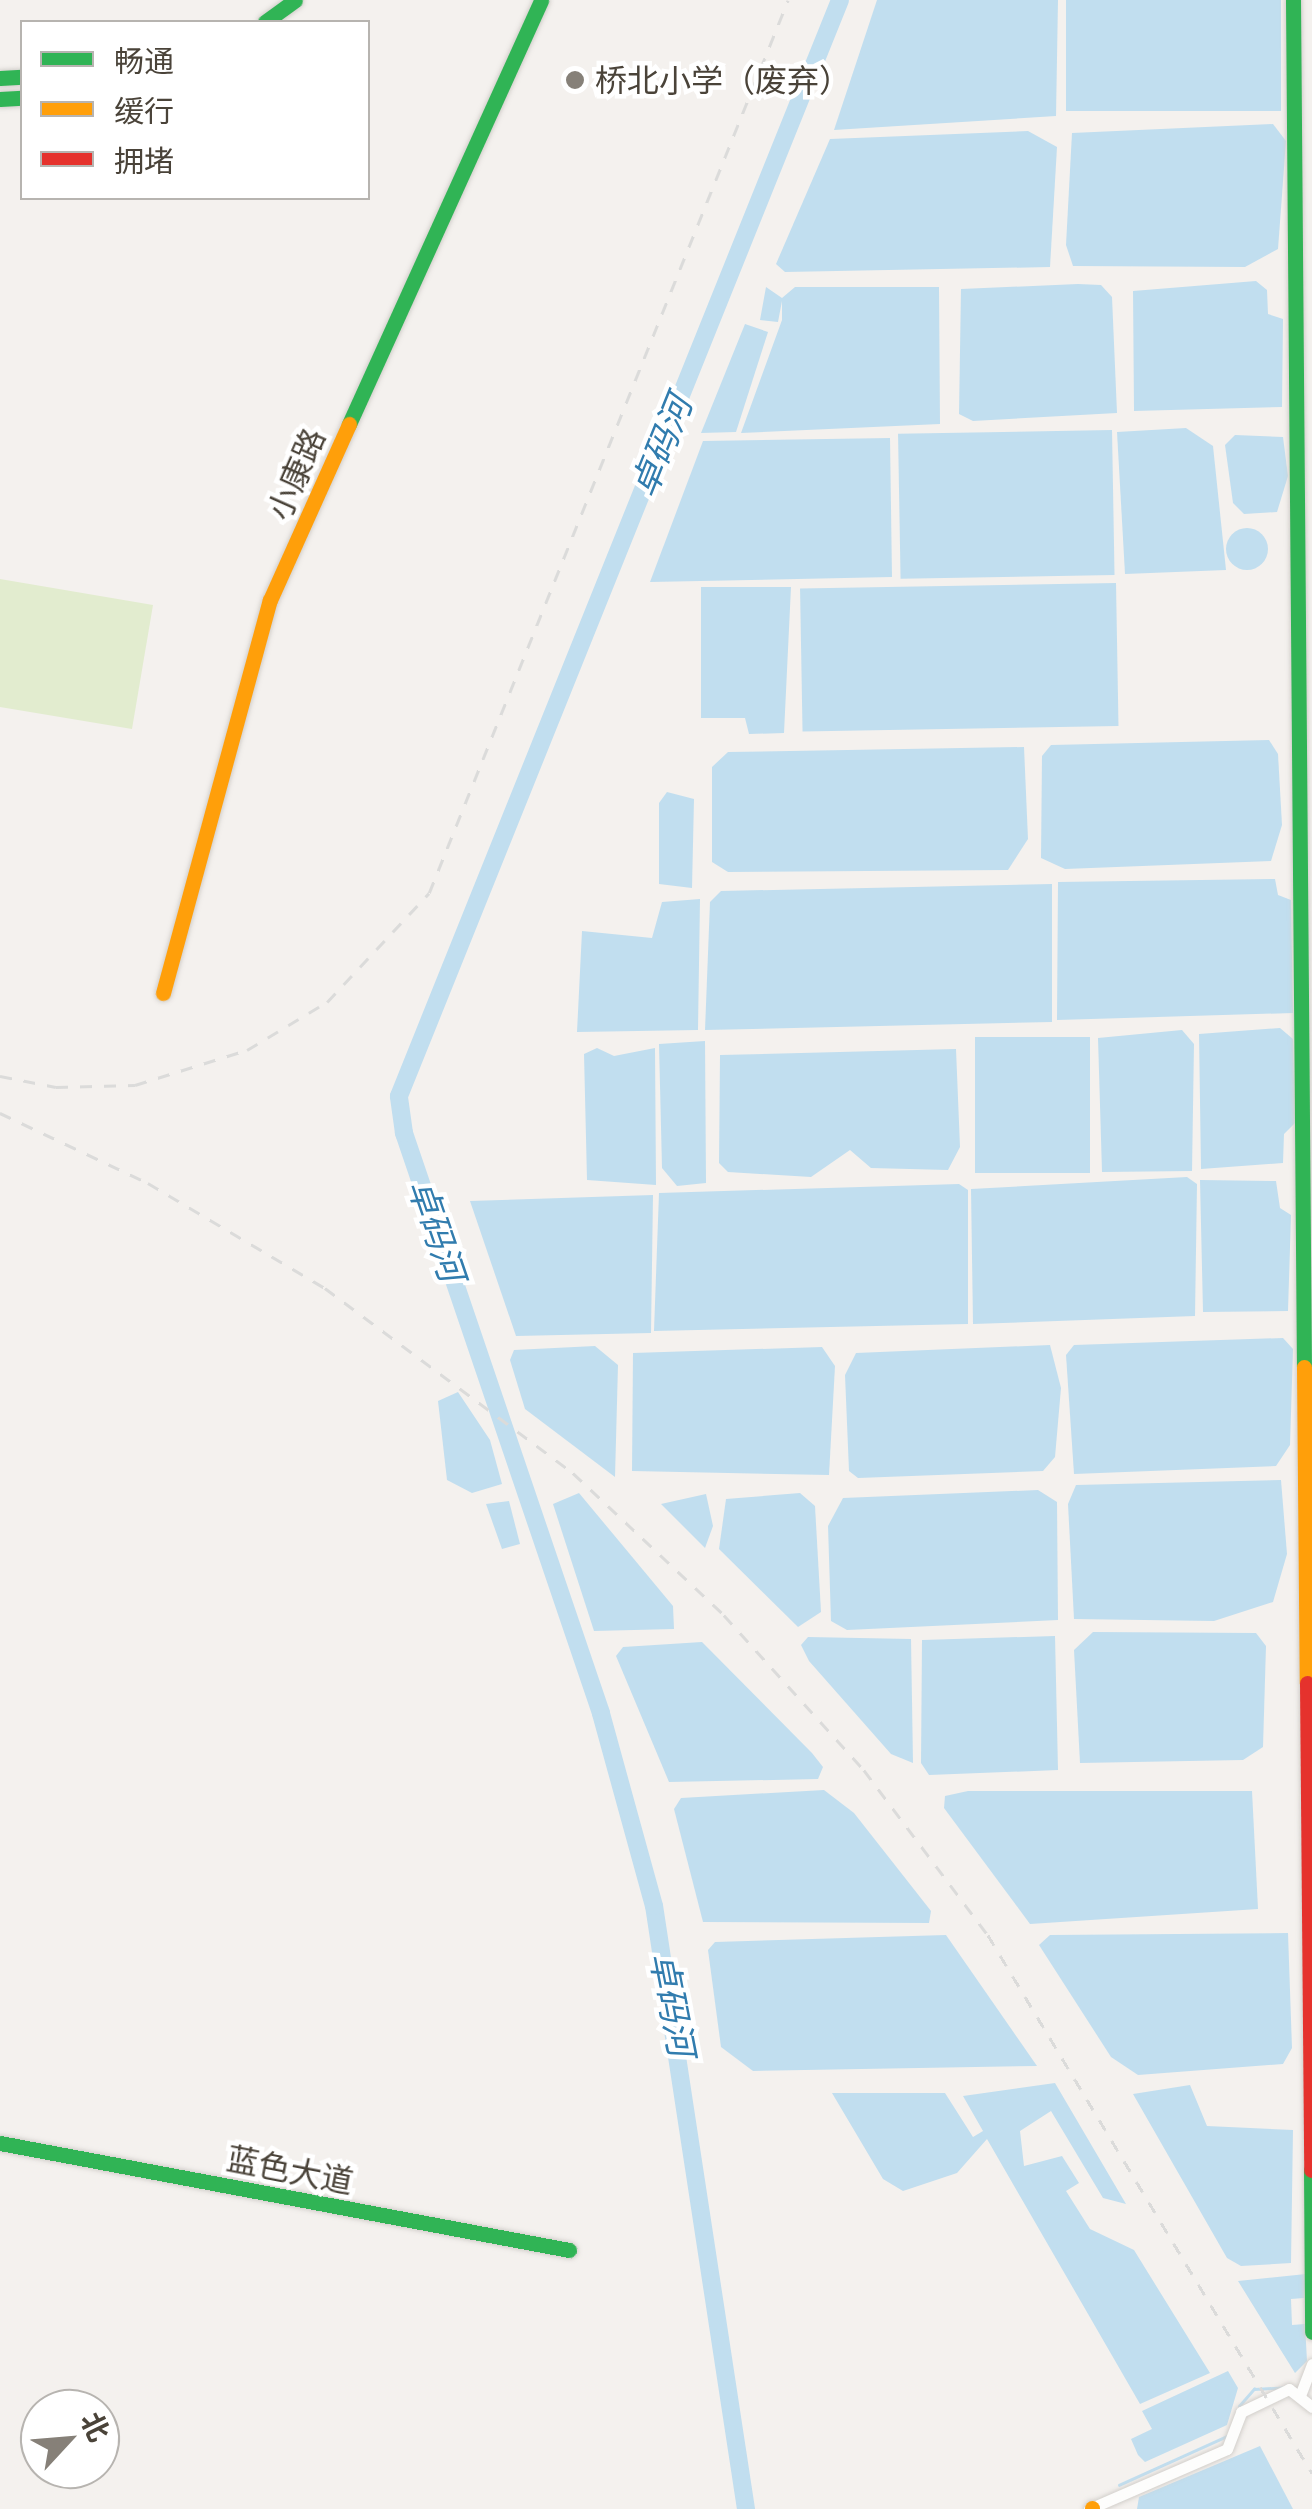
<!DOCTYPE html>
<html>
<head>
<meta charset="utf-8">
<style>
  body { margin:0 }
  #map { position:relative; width:1312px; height:2509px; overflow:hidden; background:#f4f1ee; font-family:"IBM Plex Sans","Noto Sans SC",sans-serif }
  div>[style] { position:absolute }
  .green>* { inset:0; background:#e2eccf }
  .water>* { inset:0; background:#c1deef; transform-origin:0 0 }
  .round { border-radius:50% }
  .stream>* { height:2.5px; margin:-1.25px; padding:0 1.25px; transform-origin:1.25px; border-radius:1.25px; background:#c1deef }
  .river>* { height:18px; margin:-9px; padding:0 9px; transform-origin:9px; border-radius:9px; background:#c1deef }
  .roads { filter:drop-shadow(0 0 2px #d2cfcb) drop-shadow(0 0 2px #d2cfcb) }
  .street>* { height:11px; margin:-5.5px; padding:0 5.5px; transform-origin:5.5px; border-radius:5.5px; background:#fdfdfc }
  .fast>* { height:15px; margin:-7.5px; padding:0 7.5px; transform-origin:7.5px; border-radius:7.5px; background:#30b455 }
  .slow>* { height:15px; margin:-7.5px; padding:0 7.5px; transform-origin:7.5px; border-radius:7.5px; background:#ff9f0a }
  .jam>* { height:15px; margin:-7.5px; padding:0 7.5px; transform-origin:7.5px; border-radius:7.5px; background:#e5322d }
  .rail>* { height:2.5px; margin-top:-1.25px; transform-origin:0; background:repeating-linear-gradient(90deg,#dbdbda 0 12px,transparent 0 24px) }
  .dots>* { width:28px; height:28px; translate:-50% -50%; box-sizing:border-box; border:5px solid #fff; border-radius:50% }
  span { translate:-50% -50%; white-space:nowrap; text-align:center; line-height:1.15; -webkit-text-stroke:9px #fff; paint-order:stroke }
  .poi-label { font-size:32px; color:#4a4339 }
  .left { translate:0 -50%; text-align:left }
  .street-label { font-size:32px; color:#4a4339 }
  .water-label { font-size:35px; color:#317cae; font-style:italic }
  .legend { position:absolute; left:20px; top:20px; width:350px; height:180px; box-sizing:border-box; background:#fff; border:2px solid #b7b4b0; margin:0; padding:12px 18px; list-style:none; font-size:30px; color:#4a4339 }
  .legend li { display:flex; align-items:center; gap:20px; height:50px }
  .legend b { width:50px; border:2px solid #b7b4b0 }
  .north { position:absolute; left:20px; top:2389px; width:100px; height:100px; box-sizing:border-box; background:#fff; border:2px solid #b7b4b0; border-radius:50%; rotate:64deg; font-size:28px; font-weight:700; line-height:40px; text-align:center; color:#4a4339 }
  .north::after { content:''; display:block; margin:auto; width:35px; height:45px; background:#868078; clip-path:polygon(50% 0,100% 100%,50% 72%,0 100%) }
</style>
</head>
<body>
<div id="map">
  <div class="green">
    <i style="clip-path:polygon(0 579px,153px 605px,132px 729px,0 707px)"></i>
  </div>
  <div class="water">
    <i style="clip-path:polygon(877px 0,1058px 0,1056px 116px,834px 130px)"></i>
    <i style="left:1066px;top:0;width:215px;height:111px"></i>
    <i style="clip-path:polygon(1273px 124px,1286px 141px,1278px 249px,1245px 267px,1073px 266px,1066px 245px,1072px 133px)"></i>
    <i style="clip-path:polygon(1028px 131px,1057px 147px,1050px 267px,785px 272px,776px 264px,830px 139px)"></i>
    <i style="clip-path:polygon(1256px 281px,1267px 290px,1268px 314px,1283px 319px,1282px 407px,1134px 411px,1133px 291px)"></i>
    <i style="clip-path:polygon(1078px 284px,1101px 285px,1112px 297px,1117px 413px,973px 421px,959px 414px,961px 289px)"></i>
    <i style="clip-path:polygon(766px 287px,782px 298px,795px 287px,939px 287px,940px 424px,741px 433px,782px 320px,782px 301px,778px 322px,760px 320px)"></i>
    <i style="clip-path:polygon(745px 324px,768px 332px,736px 432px,701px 433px)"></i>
    <i style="clip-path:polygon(1186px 428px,1213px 446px,1226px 570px,1125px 574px,1117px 432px)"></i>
    <i style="left:1112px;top:430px;width:145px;height:214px;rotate:89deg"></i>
    <i style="clip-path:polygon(1235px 435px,1283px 437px,1288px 476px,1277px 512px,1244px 514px,1233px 503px,1225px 445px)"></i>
    <i style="clip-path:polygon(890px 438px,892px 577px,650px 582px,703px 441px)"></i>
    <i class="round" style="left:1226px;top:528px;width:42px;height:42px"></i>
    <i style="left:1116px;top:583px;width:143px;height:316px;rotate:89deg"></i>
    <i style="clip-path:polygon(701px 587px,791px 587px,784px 733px,749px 734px,745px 718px,701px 718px)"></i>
    <i style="clip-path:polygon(1269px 740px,1278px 754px,1282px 825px,1271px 861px,1065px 869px,1041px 858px,1042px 756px,1051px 745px)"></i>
    <i style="clip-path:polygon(1024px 747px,1028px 839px,1008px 870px,728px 872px,712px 862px,712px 767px,728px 752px)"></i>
    <i style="clip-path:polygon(667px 792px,694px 799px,692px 888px,659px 884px,659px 803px)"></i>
    <i style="clip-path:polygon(1275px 879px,1278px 895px,1291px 900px,1293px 1013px,1057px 1020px,1058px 882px)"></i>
    <i style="clip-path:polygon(1052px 884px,1052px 1022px,705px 1030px,710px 902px,721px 891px)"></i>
    <i style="clip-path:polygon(700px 899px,698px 1030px,577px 1032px,582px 931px,652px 938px,662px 902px)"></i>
    <i style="clip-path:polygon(1280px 1028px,1293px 1039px,1295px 1123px,1284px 1134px,1283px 1163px,1201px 1169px,1199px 1034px)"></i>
    <i style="clip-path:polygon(1182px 1030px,1194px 1044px,1192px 1171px,1102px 1172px,1098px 1038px)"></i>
    <i style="left:1090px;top:1037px;width:136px;height:115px;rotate:90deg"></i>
    <i style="clip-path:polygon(705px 1041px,706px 1183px,677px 1186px,662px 1168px,659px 1044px)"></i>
    <i style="clip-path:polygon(597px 1048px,614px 1056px,655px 1048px,656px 1185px,587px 1180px,584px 1054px)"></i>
    <i style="clip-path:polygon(956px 1049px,960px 1147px,948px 1170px,871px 1168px,850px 1150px,811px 1177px,728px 1172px,719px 1163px,720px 1055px)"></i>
    <i style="clip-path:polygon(1187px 1177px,1197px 1184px,1195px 1316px,973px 1324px,971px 1189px)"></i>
    <i style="clip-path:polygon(1200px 1180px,1276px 1181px,1280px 1208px,1291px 1215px,1288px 1311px,1203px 1312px)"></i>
    <i style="clip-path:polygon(959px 1184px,968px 1190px,968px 1324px,654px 1331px,659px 1193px)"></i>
    <i style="clip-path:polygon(653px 1195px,651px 1333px,516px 1336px,470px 1201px)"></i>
    <i style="clip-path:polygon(1283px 1338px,1293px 1349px,1290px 1445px,1276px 1466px,1074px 1474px,1066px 1355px,1074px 1345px)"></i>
    <i style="clip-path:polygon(1050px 1345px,1061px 1388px,1055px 1457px,1043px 1471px,858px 1478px,849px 1471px,845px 1375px,856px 1353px)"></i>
    <i style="clip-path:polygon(595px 1346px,618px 1365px,615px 1477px,525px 1409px,510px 1360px,514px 1350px)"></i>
    <i style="clip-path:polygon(822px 1347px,835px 1366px,829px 1475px,632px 1471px,633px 1353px)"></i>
    <i style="clip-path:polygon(458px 1392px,490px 1440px,502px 1484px,472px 1493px,447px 1480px,438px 1401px)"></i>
    <i style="clip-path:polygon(1281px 1480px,1287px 1554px,1273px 1602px,1214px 1621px,1074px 1619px,1068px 1504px,1076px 1485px)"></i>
    <i style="clip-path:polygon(1038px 1490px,1057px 1502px,1058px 1620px,847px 1630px,831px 1621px,828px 1526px,843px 1498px)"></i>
    <i style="clip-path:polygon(579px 1493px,673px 1606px,674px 1629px,594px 1631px,553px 1504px)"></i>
    <i style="clip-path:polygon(800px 1493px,815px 1506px,821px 1612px,798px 1627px,719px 1549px,726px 1499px)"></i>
    <i style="clip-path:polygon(706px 1494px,713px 1526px,705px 1548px,661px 1504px)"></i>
    <i style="clip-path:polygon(509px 1501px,520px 1544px,502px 1549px,486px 1504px)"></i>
    <i style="clip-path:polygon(1093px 1632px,1256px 1633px,1266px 1646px,1263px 1747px,1243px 1760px,1080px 1763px,1074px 1650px)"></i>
    <i style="clip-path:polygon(1055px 1636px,1058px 1770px,929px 1775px,921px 1763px,922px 1640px)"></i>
    <i style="clip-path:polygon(808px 1637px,911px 1639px,913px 1763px,891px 1754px,809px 1661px,801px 1645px)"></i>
    <i style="clip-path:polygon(702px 1642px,812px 1753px,823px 1767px,818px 1779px,669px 1782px,616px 1656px,623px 1647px)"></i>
    <i style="clip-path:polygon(824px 1790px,854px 1813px,931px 1911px,929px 1923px,703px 1922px,674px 1809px,681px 1798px)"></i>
    <i style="clip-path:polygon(968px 1791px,1252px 1791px,1258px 1909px,1030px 1924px,944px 1808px,945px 1796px)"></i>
    <i style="clip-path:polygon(1288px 1933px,1292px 2048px,1283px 2064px,1138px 2075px,1111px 2057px,1039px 1945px,1050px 1935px)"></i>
    <i style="clip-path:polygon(946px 1935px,1037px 2066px,753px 2071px,721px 2047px,708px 1950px,715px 1942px)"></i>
    <i style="clip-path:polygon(1055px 2083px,1126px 2204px,1103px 2198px,1051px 2111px,1020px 2131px,1024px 2166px,1062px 2156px,1079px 2183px,1066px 2191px,1090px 2229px,1134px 2250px,1210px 2373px,1140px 2404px,987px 2139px,957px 2173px,903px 2191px,883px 2179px,832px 2093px,945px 2093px,973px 2137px,983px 2131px,963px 2096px)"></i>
    <i style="clip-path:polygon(1190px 2085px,1207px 2126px,1293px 2130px,1291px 2263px,1241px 2266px,1227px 2258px,1133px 2094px)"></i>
    <i style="clip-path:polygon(1306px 2274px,1304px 2298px,1291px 2299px,1292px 2325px,1305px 2324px,1307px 2361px,1295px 2373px,1238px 2281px)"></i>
    <i style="clip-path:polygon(1228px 2371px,1238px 2388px,1227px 2425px,1145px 2462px,1138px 2455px,1131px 2439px,1152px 2429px,1142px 2411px)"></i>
    <i style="clip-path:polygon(1260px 2446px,1293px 2509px,1137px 2509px,1139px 2497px)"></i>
  </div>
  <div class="stream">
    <i style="left:1239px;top:2406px;width:23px;rotate:-49deg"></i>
    <i style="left:1254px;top:2389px;width:33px;rotate:-3deg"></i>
    <i style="left:1119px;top:2485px;width:119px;rotate:-24.4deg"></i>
  </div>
  <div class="river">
    <i style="left:746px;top:2509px;width:610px;rotate:-98.67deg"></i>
    <i style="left:654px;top:1906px;width:200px;rotate:-105.4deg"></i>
    <i style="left:601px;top:1713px;width:613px;rotate:-108.76deg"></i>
    <i style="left:404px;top:1133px;width:37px;rotate:-98deg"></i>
    <i style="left:399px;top:1096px;width:1181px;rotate:-68.08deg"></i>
  </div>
  <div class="roads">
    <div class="street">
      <i style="left:1301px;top:2393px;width:31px;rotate:-69deg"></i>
      <i style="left:1089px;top:2509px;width:150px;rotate:-23.5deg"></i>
      <i style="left:1227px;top:2449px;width:40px;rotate:-69deg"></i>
      <i style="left:1241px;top:2412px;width:53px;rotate:-25.6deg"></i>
      <i style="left:1289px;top:2389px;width:29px;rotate:38deg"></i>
    </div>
    <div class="fast">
      <i style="left:1293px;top:0;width:1367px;rotate:89.54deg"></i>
      <i style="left:265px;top:22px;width:37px;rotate:-36deg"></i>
      <i style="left:0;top:78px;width:22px;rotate:-3deg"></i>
      <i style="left:0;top:99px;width:22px;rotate:-3deg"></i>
      <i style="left:349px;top:424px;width:465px;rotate:-65.6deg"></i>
      <i style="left:0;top:2143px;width:579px;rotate:10.65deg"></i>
      <i style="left:1311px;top:2170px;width:162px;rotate:89.6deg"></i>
    </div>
    <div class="slow">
      <i style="left:163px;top:993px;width:407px;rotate:-74.8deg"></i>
      <i style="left:270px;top:600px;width:193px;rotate:-65.8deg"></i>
      <i style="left:1304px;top:1367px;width:316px;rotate:89.5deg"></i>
      <i style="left:1092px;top:2508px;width:1px;rotate:90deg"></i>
    </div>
    <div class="jam">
      <i style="left:1307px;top:1683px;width:487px;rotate:89.5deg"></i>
    </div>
  </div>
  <div class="rail">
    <i style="left:0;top:1076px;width:57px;rotate:11.1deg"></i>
    <i style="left:56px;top:1087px;width:79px;rotate:-1.5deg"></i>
    <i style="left:135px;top:1085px;width:117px;rotate:-17.4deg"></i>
    <i style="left:247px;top:1050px;width:93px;rotate:-31deg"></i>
    <i style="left:327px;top:1002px;width:149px;rotate:-46.9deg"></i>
    <i style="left:429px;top:893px;width:962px;rotate:-68.1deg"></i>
    <i style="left:0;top:1113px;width:164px;rotate:25.3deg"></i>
    <i style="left:148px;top:1183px;width:206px;rotate:30.7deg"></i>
    <i style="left:325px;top:1288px;width:309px;rotate:36.7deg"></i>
    <i style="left:573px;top:1473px;width:207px;rotate:43.2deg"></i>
    <i style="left:724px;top:1615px;width:209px;rotate:47.9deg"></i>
    <i style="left:864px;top:1770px;width:206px;rotate:53.1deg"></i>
    <i style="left:988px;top:1935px;width:628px;rotate:58.94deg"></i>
  </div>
  <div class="dots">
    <i style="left:575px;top:80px;background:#868078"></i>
  </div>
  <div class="poi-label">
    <span class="left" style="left:595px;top:80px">桥北小学（废弃）</span>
  </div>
  <div class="street-label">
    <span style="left:296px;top:474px;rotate:-66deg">小康路</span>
    <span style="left:290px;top:2170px;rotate:11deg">蓝色大道</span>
  </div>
  <div class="water-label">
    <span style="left:661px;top:446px;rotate:-68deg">卓码河</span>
    <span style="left:437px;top:1230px;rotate:71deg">卓码河</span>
    <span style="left:673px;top:2004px;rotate:79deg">卓码河</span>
  </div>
  <ul class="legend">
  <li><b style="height:12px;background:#30b455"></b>畅通</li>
  <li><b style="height:12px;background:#ff9f0a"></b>缓行</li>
  <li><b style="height:12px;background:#e5322d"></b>拥堵</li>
  </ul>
  <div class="north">北</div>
</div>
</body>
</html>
